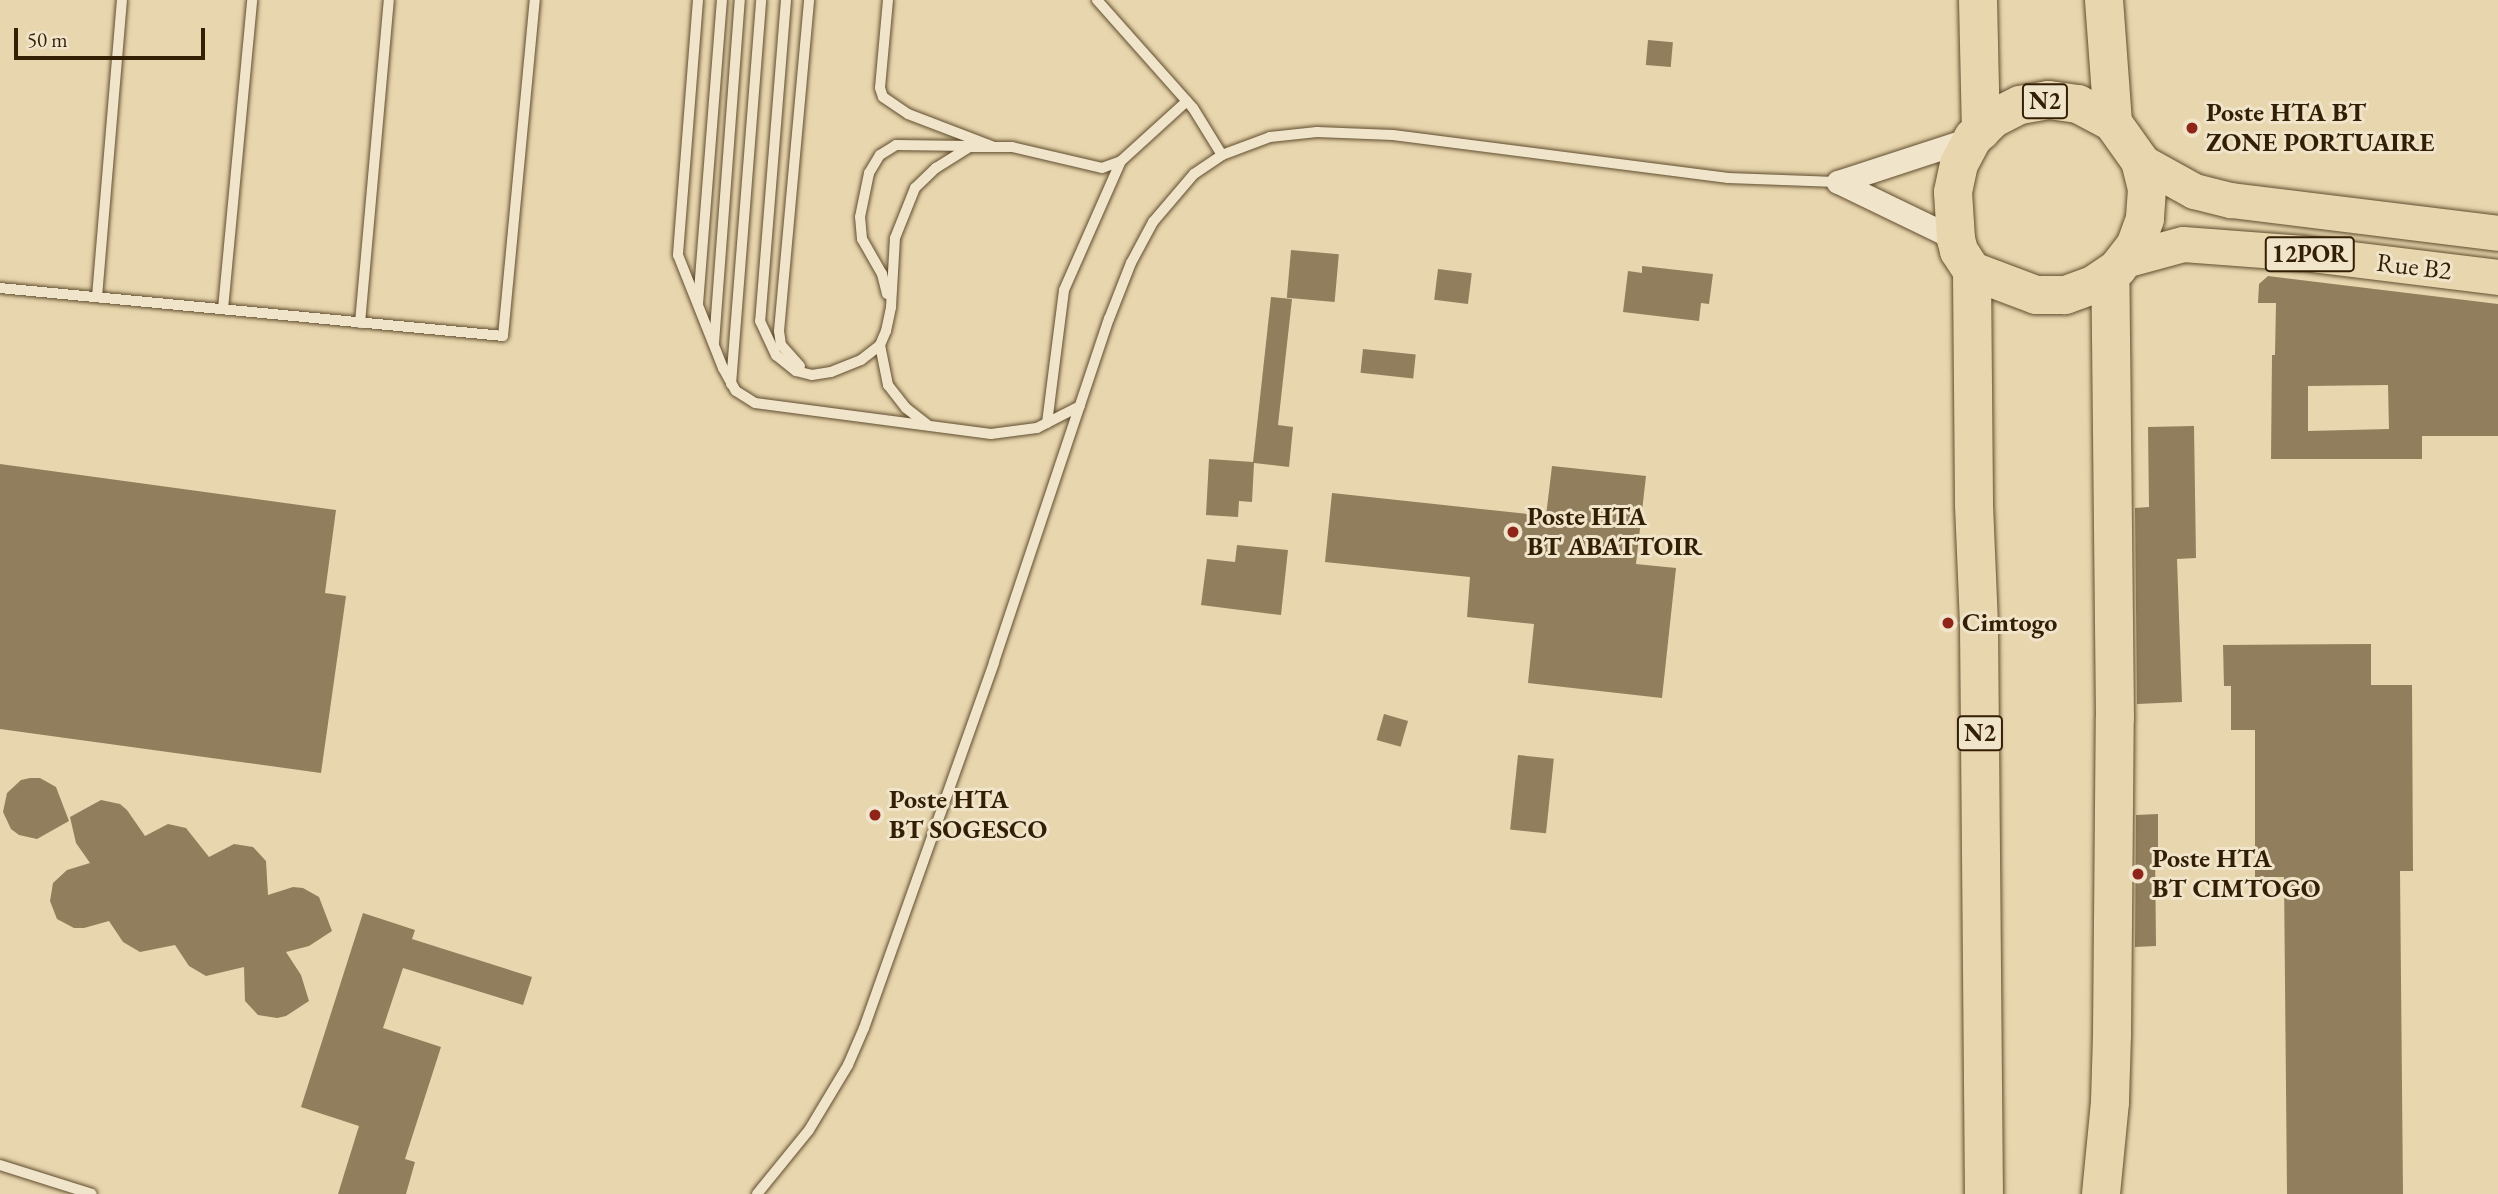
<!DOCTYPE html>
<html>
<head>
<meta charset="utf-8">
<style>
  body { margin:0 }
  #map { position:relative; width:2498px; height:1194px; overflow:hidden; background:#e8d6ae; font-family:"EB Garamond",serif }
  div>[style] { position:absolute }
  .building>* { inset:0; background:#917e5c; transform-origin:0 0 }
  .roads { filter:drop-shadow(0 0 2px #604d2e) drop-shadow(0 0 2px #604d2e) }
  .lane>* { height:10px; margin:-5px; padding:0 5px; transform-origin:5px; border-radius:5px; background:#f0e4ca }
  .street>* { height:23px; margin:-11.5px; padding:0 11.5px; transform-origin:11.5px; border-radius:11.5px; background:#f0e4ca }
  .primary>* { height:35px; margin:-17.5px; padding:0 17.5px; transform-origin:17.5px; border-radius:17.5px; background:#e8d6ae }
  .highway>* { height:38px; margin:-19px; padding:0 19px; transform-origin:19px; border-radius:19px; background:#e8d6ae }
  .dots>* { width:19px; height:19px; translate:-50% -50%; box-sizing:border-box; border:4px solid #f0e4ca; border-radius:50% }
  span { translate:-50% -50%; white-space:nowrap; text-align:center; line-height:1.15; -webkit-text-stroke:6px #f0e4ca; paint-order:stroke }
  .shield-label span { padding:2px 5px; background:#f0e4ca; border:2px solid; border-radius:5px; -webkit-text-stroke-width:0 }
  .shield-label { font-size:24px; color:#331f03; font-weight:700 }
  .poi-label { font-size:26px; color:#331f03; font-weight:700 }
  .left { translate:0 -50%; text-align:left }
  .street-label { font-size:26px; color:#331f03 }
  .scale { position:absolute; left:14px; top:28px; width:191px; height:32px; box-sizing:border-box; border:4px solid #331f03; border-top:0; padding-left:9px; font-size:21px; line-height:24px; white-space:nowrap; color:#331f03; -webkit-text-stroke:5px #f0e4ca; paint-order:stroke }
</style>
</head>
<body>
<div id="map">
  <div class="building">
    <i style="left:1648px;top:40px;width:25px;height:25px;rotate:5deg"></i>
    <i style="left:1291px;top:250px;width:48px;height:48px;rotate:5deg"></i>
    <i style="clip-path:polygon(1642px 266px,1713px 274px,1709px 304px,1701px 303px,1699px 321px,1623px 312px,1628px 271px,1642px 273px)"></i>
    <i style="left:1438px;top:269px;width:34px;height:31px;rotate:7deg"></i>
    <i style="clip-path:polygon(evenodd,2268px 276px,2498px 304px,2498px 436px,2422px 436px,2422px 459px,2271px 459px,2272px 355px,2275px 355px,2276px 303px,2258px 303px,2259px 284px,2268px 276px,2388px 385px,2389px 429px,2308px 431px,2308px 386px,2388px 385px)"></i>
    <i style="clip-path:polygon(1271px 297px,1292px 299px,1278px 425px,1293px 427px,1289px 467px,1254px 463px,1252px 502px,1239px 501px,1238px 517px,1206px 515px,1209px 459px,1253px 462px)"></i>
    <i style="left:1363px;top:349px;width:53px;height:24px;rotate:6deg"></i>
    <i style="clip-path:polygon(2194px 426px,2196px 558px,2177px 559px,2182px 702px,2137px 704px,2135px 508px,2149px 507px,2148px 427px)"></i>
    <i style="clip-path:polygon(0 464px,336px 510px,325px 593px,346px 596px,321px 773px,0 729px)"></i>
    <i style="clip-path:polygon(1552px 466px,1646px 476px,1636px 564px,1676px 568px,1662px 698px,1528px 683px,1534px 624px,1467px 617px,1470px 577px,1325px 562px,1332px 493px,1546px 516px)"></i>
    <i style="clip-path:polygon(1237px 545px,1288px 550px,1281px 615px,1201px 605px,1207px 559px,1235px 562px)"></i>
    <i style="clip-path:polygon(2371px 644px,2371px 685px,2412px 685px,2413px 871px,2400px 871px,2403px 1194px,2287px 1194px,2284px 877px,2255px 877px,2255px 730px,2231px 730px,2231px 686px,2224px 686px,2223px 645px)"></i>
    <i style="left:1384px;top:714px;width:25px;height:27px;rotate:16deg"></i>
    <i style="left:1518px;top:755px;width:36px;height:75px;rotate:6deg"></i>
    <i style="clip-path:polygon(30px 778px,40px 778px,56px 787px,69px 821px,37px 839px,19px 835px,11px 829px,3px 812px,7px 793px,21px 780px)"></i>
    <i style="clip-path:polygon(101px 800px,120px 804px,127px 810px,145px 836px,168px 824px,186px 828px,209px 857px,234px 844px,253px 847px,266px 861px,268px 895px,293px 887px,303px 888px,319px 897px,332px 931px,309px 946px,286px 952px,301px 975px,309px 1001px,286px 1016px,277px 1018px,258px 1015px,245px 1001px,244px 967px,206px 976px,189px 966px,175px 945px,140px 952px,123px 942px,109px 921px,84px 928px,74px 928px,57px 919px,50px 901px,53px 883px,67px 870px,90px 863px,76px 843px,70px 817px)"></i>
    <i style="clip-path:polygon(2158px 814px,2158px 848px,2155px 848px,2156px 946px,2135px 947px,2136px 815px)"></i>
    <i style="clip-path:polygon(363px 913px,415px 930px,412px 939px,532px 977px,523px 1005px,403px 968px,383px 1028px,441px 1047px,405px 1159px,415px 1162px,406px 1194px,338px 1194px,359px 1126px,301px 1107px)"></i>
  </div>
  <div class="roads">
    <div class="lane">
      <i style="left:698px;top:0;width:256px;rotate:94.5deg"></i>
      <i style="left:678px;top:255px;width:122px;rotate:68.3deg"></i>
      <i style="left:723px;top:368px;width:26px;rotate:61deg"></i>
      <i style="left:736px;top:391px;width:22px;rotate:32deg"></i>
      <i style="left:755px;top:403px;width:238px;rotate:7.5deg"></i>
      <i style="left:991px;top:434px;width:46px;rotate:-7.4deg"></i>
      <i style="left:1037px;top:428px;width:48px;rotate:-27.1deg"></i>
      <i style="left:786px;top:0;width:322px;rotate:94.6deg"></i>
      <i style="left:760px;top:321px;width:38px;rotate:65deg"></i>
      <i style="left:776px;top:355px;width:26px;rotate:39deg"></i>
      <i style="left:796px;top:371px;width:16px;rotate:14deg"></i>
      <i style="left:812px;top:375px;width:19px;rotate:-9deg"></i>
      <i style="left:831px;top:372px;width:32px;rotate:-22deg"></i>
      <i style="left:861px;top:360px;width:24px;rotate:-38deg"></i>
      <i style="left:880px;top:345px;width:15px;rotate:-67deg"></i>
      <i style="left:886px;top:331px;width:25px;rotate:-78deg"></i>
      <i style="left:891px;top:307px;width:69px;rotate:-86.7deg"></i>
      <i style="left:895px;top:238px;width:54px;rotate:-68.2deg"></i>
      <i style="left:915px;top:188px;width:29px;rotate:-44deg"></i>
      <i style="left:936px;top:168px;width:39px;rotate:-32deg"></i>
      <i style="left:969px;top:147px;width:43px"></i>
      <i style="left:1012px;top:147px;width:92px;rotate:13.1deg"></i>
      <i style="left:1102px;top:168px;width:20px;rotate:-20deg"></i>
      <i style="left:1121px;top:161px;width:89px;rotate:-42.3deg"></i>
      <i style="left:888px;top:0;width:88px;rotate:95.2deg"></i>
      <i style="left:880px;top:88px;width:9px;rotate:72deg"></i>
      <i style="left:883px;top:97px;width:30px;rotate:34deg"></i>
      <i style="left:908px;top:114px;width:90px;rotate:20.9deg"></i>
      <i style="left:1097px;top:0;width:144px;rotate:48.4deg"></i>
      <i style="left:1193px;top:108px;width:55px;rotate:58.3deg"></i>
      <i style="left:0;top:288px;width:505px;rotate:5.45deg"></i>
      <i style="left:503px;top:336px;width:338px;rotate:-84.6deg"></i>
      <i style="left:887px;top:294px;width:21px;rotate:-104deg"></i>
      <i style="left:882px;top:274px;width:40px;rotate:-119.7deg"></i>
      <i style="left:862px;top:239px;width:22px;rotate:-95deg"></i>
      <i style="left:860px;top:217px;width:45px;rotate:-78.4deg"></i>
      <i style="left:869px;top:173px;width:21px;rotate:-59deg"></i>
      <i style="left:880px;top:155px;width:19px;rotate:-32deg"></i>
      <i style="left:896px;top:145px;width:75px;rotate:0.8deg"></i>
      <i style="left:97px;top:297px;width:298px;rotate:-85.2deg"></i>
      <i style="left:698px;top:304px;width:305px;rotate:-85.5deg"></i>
      <i style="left:223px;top:309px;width:310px;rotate:-84.6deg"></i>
      <i style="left:360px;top:323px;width:324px;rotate:-84.9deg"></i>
      <i style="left:714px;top:343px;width:344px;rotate:-85.7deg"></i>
      <i style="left:880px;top:345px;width:41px;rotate:78.7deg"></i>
      <i style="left:888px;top:385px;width:29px;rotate:52deg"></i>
      <i style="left:906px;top:408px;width:28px;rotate:38deg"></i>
      <i style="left:800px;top:366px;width:28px;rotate:-132deg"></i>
      <i style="left:781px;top:345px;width:14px;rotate:-98deg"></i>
      <i style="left:779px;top:331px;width:332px;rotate:-84.8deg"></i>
      <i style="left:731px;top:384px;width:385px;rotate:-85.5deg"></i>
      <i style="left:1047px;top:423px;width:134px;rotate:-82.7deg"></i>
      <i style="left:1064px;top:290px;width:141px;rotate:-66.2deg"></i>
      <i style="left:0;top:1165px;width:96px;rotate:17.5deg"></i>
      <i style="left:757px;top:1194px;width:82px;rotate:-50.9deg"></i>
      <i style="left:809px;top:1130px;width:76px;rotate:-59deg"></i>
      <i style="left:848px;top:1065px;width:40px;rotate:-66.6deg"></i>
      <i style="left:864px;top:1028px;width:388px;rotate:-70.4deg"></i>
      <i style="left:994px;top:662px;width:362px;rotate:-71.5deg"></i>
      <i style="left:1109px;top:319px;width:60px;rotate:-68.6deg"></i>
      <i style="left:1131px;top:263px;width:47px;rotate:-61.8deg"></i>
      <i style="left:1153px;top:222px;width:63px;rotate:-49.5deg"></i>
      <i style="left:1194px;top:174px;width:34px;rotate:-34deg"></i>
      <i style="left:1222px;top:155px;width:51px;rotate:-20.6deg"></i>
      <i style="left:1270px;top:137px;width:47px;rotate:-6.1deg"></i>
      <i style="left:1317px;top:132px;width:76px;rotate:2.3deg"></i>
      <i style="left:1393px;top:135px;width:338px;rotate:7.3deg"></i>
      <i style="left:1728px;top:178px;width:110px;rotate:2.1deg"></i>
    </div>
    <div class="street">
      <i style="left:1838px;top:182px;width:142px;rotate:-18.1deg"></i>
      <i style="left:1838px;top:182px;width:131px;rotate:25.8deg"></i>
    </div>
    <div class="primary">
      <i style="left:2140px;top:161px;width:62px;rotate:29.1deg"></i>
      <i style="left:2194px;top:191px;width:38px;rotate:14deg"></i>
      <i style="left:2231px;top:200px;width:269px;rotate:7deg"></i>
      <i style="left:2124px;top:260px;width:61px;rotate:-15.2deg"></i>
      <i style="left:2183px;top:244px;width:120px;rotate:4.3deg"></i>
      <i style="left:2303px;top:253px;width:196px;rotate:7deg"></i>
    </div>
    <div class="highway">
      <i style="left:1978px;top:0;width:131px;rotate:88.7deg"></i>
      <i style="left:2104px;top:0;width:123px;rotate:85.8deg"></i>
      <i style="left:2049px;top:100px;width:29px;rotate:8deg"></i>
      <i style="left:2078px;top:104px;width:40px;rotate:28deg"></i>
      <i style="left:2113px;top:123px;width:47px;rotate:54.6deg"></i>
      <i style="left:2140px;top:161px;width:29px;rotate:76deg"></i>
      <i style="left:2147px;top:189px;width:30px;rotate:94deg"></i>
      <i style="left:2145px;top:219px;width:29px;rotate:110deg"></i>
      <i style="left:2135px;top:246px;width:29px;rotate:128deg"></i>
      <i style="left:2117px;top:269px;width:29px;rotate:146deg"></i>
      <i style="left:2093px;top:285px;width:30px;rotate:160deg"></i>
      <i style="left:2065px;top:295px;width:29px;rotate:180deg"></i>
      <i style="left:2036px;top:295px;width:68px;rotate:-159.4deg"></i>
      <i style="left:1972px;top:271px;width:24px;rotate:-123deg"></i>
      <i style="left:1959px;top:251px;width:12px;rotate:-104deg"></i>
      <i style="left:1956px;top:239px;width:47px;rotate:-93.7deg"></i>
      <i style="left:1953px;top:192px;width:29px;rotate:-78deg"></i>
      <i style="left:1959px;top:164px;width:30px;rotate:-62deg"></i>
      <i style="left:1973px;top:138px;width:29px;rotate:-44deg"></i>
      <i style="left:1994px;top:118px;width:29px;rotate:-27deg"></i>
      <i style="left:2020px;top:105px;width:29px;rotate:-10deg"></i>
      <i style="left:1972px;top:271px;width:234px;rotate:89.5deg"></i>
      <i style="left:1974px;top:505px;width:120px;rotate:87.6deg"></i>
      <i style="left:1979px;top:625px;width:569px;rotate:89.5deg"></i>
      <i style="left:2101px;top:1194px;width:92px;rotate:-84.4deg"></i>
      <i style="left:2110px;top:1102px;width:67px;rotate:-88.3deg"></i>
      <i style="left:2112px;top:1035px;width:317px;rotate:-89.5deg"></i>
      <i style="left:2115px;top:718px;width:444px;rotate:-90.6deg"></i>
    </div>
  </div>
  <div class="dots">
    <i style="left:2192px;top:128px;background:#8f2418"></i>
    <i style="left:1513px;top:532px;background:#8f2418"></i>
    <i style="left:1948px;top:623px;background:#8f2418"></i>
    <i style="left:875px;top:815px;background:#8f2418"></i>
    <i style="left:2138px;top:874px;background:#8f2418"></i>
  </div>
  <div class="shield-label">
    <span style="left:2045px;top:101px">N2</span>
    <span style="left:2310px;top:254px">12POR</span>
    <span style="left:1980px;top:733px">N2</span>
  </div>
  <div class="poi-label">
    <span class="left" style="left:2206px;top:128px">Poste HTA BT<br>ZONE PORTUAIRE</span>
    <span class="left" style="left:1527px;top:532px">Poste HTA<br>BT ABATTOIR</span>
    <span class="left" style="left:1962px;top:623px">Cimtogo</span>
    <span class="left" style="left:889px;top:815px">Poste HTA<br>BT SOGESCO</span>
    <span class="left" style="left:2152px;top:874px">Poste HTA<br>BT CIMTOGO</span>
  </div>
  <div class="street-label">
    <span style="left:2414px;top:267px;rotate:7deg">Rue B2</span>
  </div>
  <div class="scale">50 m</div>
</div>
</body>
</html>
